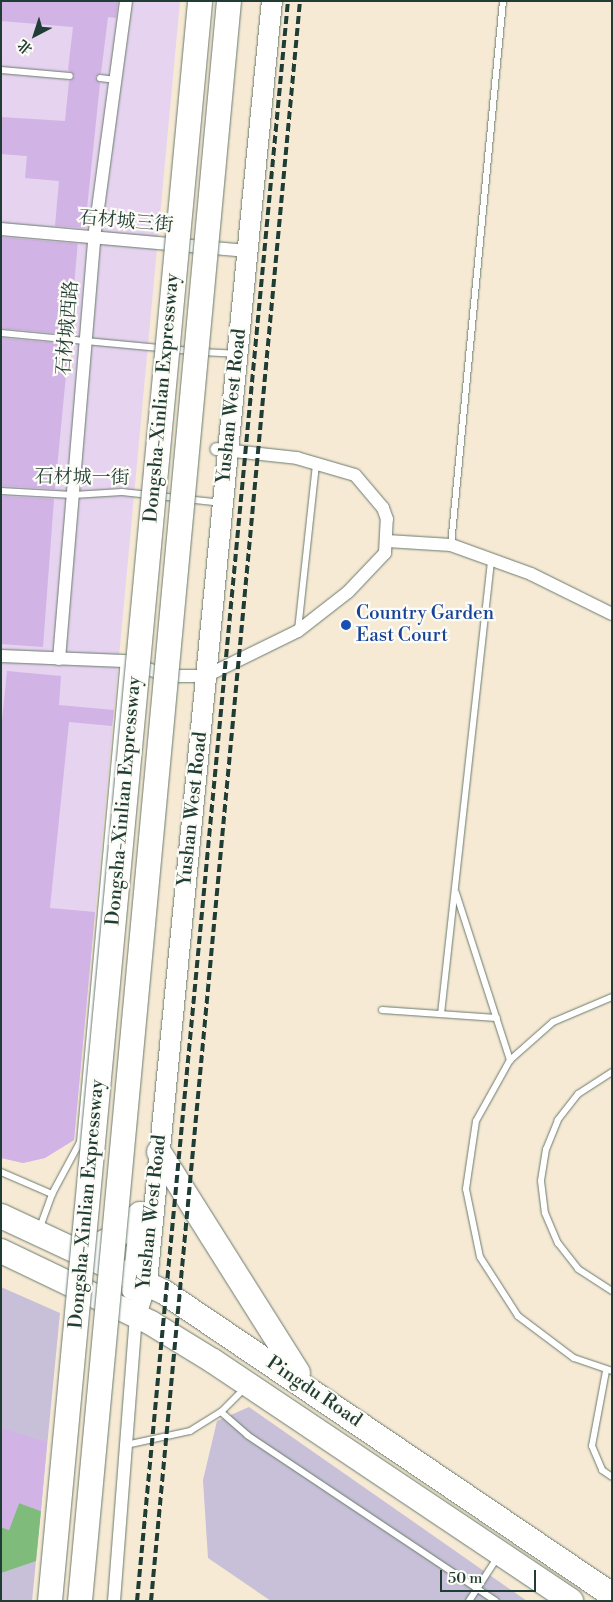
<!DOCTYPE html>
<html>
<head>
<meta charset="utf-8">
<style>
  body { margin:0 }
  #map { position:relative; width:613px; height:1602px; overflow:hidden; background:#f6ead5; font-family:"Libre Bodoni","Noto Serif SC",serif }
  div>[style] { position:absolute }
  .built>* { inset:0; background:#e5d3f0 }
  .industrial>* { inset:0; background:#c7c0d8 }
  .forest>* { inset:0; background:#7fbc7b }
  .building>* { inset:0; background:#d1b3e5; transform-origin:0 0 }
  .roads { filter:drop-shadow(0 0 1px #6a7a6c) drop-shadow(0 0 1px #6a7a6c) }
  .lane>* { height:6px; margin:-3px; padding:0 3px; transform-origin:3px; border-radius:3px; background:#fff }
  .street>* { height:12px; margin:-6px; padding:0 6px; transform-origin:6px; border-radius:6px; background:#fff }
  .primary>* { height:20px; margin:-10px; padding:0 10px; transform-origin:10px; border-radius:10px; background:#fff }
  .highway>* { height:24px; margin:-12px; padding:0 12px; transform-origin:12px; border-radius:12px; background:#fff }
  .rail>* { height:4px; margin-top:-2px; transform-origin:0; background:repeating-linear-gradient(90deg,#1f3d34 0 8px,transparent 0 12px) }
  .bridges { filter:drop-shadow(0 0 1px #6a7a6c) drop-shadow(0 0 1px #6a7a6c) }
  .highway-bridge>* { height:24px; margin:-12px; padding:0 12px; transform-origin:12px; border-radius:12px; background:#fff }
  .dots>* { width:14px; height:14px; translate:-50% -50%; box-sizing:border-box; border:2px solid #fdfcf7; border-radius:50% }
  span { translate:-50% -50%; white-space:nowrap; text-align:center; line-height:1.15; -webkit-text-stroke:4.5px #fdfcf7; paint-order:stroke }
  .street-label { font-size:19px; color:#1f3d34 }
  .transit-label { font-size:19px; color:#164399 }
  .left { translate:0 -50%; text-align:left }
  .frame { position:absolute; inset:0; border:2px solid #1f3d34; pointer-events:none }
  .north { position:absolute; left:10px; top:10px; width:50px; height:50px; -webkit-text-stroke:4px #fdfcf7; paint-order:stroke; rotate:220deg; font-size:14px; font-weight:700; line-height:20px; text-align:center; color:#1f3d34 }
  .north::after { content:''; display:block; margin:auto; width:18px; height:22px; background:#1f3d34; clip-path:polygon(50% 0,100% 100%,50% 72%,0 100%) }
  .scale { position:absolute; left:440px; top:1570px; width:96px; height:22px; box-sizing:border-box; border:2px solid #1f3d34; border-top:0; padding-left:6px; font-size:15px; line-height:18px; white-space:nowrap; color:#1f3d34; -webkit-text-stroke:4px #fdfcf7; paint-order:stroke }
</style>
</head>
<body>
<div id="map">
  <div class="built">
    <i style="clip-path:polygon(1px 1px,180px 1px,74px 1140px,45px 1158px,23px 1163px,1px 1158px)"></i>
  </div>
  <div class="industrial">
    <i style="clip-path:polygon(1px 1287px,60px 1313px,32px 1601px,1px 1601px)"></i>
    <i style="clip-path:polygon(249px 1407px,527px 1601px,271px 1601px,208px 1558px,203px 1480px,217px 1421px)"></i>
  </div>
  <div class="forest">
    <i style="clip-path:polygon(19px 1503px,41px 1511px,36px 1561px,1px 1573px,1px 1527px,9px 1530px)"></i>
  </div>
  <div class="building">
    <i style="clip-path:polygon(1px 1px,118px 1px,116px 18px,108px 17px,101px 73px,95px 77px,100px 83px,85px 228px,55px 226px,59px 181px,25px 178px,27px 156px,1px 154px,1px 117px,65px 121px,69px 81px,75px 76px,68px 70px,73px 27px,1px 21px)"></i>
    <i style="left:1px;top:237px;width:77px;height:91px;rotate:5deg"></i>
    <i style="clip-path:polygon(1px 338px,69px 344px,55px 489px,1px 486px)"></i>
    <i style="clip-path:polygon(1px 496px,54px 499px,43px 647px,1px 644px)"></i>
    <i style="clip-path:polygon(7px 671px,61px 676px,59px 705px,114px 710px,112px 726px,69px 722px,50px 908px,95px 912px,74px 1140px,45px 1158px,23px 1163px,1px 1158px,1px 731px)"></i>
    <i style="clip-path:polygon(1px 1428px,47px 1442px,41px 1511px,19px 1503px,9px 1530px,1px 1527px)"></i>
  </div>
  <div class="roads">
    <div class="lane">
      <i style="left:1px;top:70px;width:69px;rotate:5deg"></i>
      <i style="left:100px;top:78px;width:16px;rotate:7deg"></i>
      <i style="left:1px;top:333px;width:191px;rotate:5.4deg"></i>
      <i style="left:201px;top:352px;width:35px;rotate:3deg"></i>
      <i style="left:1px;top:491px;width:72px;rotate:3.2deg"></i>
      <i style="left:73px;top:495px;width:49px;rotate:-3.5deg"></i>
      <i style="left:122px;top:492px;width:101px;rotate:6.3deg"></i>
      <i style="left:451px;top:545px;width:546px;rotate:-84.54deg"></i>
      <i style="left:298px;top:630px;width:167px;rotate:-83.8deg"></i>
      <i style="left:456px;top:893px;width:176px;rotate:72.1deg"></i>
      <i style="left:612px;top:997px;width:64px;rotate:157deg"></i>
      <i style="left:553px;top:1022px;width:57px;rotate:138.5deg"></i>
      <i style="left:510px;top:1060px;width:70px;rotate:119.1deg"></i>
      <i style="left:476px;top:1121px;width:69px;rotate:98.4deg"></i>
      <i style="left:466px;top:1189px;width:69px;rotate:78.4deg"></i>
      <i style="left:480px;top:1257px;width:70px;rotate:57.2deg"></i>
      <i style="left:518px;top:1316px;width:70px;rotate:36.9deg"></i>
      <i style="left:574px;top:1358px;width:40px;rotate:18.9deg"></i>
      <i style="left:382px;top:1010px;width:115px;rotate:4deg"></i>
      <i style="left:441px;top:1014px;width:458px;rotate:-83.7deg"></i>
      <i style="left:612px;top:1072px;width:40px;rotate:147.1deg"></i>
      <i style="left:578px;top:1094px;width:33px;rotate:128deg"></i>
      <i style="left:558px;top:1120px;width:31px;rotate:112deg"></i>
      <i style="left:546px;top:1149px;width:32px;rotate:99deg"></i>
      <i style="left:541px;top:1181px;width:32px;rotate:83deg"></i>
      <i style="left:545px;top:1213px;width:33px;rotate:67deg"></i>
      <i style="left:558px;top:1243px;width:33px;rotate:52deg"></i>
      <i style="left:578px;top:1269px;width:40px;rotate:32.9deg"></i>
      <i style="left:1px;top:1172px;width:56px;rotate:23.3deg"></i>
      <i style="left:39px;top:1230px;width:38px;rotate:-70deg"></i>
      <i style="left:52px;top:1194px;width:59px;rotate:-61.7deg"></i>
      <i style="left:80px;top:1142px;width:483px;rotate:-84.8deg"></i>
      <i style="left:606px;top:1371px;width:76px;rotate:100.6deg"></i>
      <i style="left:592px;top:1446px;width:26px;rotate:67deg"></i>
      <i style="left:602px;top:1470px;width:12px;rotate:35deg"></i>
      <i style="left:221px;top:1412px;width:35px;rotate:41deg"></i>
      <i style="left:247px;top:1435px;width:299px;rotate:33.7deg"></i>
      <i style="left:126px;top:1445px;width:66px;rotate:-12.3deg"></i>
      <i style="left:190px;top:1431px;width:36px;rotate:-32deg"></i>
      <i style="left:221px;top:1412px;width:34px;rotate:-45deg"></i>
      <i style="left:469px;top:1601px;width:51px;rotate:-56.9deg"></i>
    </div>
    <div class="street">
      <i style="left:1px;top:229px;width:247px;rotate:5.1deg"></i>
      <i style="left:387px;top:541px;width:64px;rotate:3.6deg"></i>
      <i style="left:451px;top:545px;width:85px;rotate:19.9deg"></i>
      <i style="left:531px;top:574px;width:90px;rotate:26.3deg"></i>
      <i style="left:1px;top:656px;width:123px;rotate:2.3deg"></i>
      <i style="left:124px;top:661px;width:47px;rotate:18.4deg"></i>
      <i style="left:169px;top:676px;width:37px"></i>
      <i style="left:206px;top:676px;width:102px;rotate:-26.1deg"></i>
      <i style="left:298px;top:631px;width:63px;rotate:-38deg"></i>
      <i style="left:348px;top:592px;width:54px;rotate:-46.5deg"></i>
      <i style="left:385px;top:553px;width:34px;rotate:-87deg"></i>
      <i style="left:387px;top:519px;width:12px;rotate:-110deg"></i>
      <i style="left:383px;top:508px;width:43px;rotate:-130.3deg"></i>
      <i style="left:355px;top:475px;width:60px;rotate:-163.7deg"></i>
      <i style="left:297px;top:458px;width:81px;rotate:-173.7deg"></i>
      <i style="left:59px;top:659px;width:422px;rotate:-85.2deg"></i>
      <i style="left:94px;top:238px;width:239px;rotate:-82.3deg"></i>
      <i style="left:114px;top:1601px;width:287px;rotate:-85.6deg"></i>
    </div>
    <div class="primary">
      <i style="left:132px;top:1290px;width:73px;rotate:-83.7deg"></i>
      <i style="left:136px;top:1315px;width:35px;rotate:-72deg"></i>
      <i style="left:147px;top:1282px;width:1287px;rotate:-84.43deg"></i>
    </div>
    <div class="highway">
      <i style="left:159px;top:1152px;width:261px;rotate:57.8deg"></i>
      <i style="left:1px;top:1216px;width:180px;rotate:25deg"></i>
      <i style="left:164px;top:1292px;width:541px;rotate:34.07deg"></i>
      <i style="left:100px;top:1244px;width:17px;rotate:-24deg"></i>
      <i style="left:116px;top:1237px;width:33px;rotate:-44deg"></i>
      <i style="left:1px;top:1251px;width:166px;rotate:25.6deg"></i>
      <i style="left:151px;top:1323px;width:73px;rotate:31.5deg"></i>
      <i style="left:213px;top:1361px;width:431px;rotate:33.8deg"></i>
    </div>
  </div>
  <div class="rail">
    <i style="left:137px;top:1601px;width:1607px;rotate:-84.61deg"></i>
    <i style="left:151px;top:1601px;width:1607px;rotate:-84.68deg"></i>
  </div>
  <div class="bridges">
    <div class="highway-bridge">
      <i style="left:50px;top:1601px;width:1607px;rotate:-84.64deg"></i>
      <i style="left:80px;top:1601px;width:1607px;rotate:-84.68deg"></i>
    </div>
  </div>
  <div class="dots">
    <i style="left:346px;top:625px;background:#1a4fb4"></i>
  </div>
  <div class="street-label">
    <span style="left:126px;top:222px;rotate:5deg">石材城三街</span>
    <span style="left:68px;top:328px;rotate:-85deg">石材城西路</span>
    <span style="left:162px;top:398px;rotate:-85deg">Dongsha-Xinlian Expressway</span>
    <span style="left:232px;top:406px;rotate:-84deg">Yushan West Road</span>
    <span style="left:82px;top:478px;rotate:1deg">石材城一街</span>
    <span style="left:124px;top:801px;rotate:-85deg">Dongsha-Xinlian Expressway</span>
    <span style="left:193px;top:809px;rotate:-84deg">Yushan West Road</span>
    <span style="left:87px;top:1204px;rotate:-85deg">Dongsha-Xinlian Expressway</span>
    <span style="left:152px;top:1212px;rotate:-84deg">Yushan West Road</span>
    <span style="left:314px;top:1392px;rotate:34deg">Pingdu Road</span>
  </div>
  <div class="transit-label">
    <span class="left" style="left:356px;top:625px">Country Garden<br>East Court</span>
  </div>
  <div class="frame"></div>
  <div class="north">北</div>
  <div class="scale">50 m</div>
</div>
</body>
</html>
